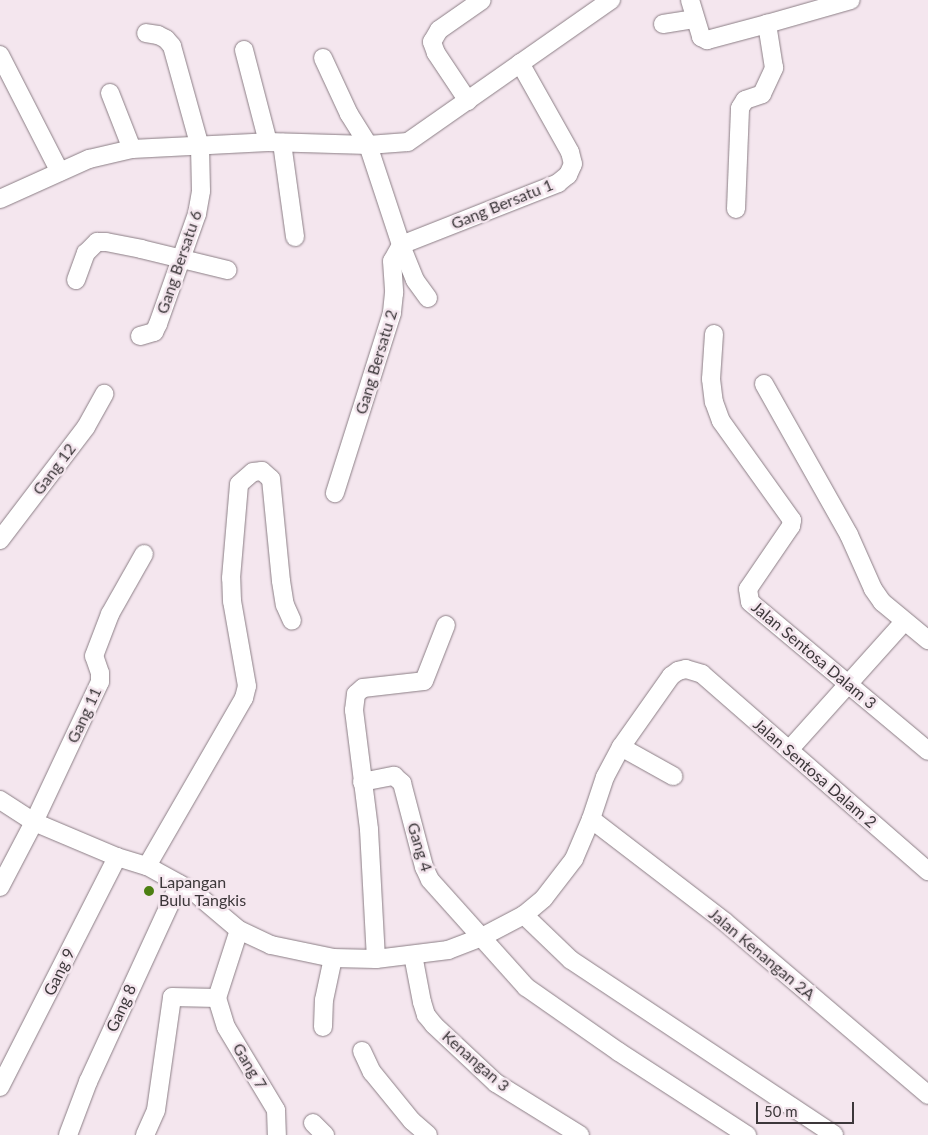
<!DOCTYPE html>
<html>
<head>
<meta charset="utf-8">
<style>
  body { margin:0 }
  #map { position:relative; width:928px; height:1135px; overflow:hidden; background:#f4e6ee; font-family:Lato,sans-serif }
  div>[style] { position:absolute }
  .roads { filter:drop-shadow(0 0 1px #8b7e85) drop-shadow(0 0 1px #8b7e85) }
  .minor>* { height:18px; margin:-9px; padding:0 9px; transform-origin:9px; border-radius:9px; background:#fff }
  .dots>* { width:14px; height:14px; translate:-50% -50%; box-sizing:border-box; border:2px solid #f4e6ee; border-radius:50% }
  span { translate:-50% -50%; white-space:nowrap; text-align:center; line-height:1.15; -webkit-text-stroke:5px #f4e6ee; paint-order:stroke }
  .street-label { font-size:16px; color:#3c373a }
  .poi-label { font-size:16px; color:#3c373a }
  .left { translate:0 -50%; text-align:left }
  .scale { position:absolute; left:756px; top:1102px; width:98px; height:22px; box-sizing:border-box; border:2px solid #3c373a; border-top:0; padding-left:6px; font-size:15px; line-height:18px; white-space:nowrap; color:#3c373a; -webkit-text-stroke:4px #f4e6ee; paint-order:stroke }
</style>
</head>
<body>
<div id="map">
  <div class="roads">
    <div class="minor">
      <i style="left:690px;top:0;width:39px;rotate:73deg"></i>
      <i style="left:701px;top:37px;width:7px;rotate:27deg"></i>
      <i style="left:707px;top:40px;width:62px;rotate:-14.9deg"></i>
      <i style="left:663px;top:24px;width:31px;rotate:-9deg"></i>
      <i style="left:244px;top:50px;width:95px;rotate:75.4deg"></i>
      <i style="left:0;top:55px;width:131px;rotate:62.9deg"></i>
      <i style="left:323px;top:58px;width:62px;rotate:65.1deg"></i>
      <i style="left:349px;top:114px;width:36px;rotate:58deg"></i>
      <i style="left:368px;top:145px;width:105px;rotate:71.7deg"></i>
      <i style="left:401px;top:245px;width:18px;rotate:119deg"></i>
      <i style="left:392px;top:261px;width:32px;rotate:86deg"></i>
      <i style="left:394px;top:293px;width:20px;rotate:96deg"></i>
      <i style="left:392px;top:313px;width:189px;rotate:107.6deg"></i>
      <i style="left:110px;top:93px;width:60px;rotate:68.6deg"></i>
      <i style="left:468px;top:101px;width:58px;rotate:-123.7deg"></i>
      <i style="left:436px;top:53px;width:12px;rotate:-110deg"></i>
      <i style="left:432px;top:42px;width:14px;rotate:-60deg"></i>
      <i style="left:439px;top:30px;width:52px;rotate:-34.9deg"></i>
      <i style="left:282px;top:143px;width:95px;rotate:82.1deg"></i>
      <i style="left:0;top:199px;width:98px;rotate:-24.2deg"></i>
      <i style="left:89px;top:159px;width:44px;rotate:-13.1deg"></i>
      <i style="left:132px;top:149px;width:136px;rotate:-2.9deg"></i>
      <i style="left:268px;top:142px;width:100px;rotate:1.7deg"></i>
      <i style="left:368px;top:145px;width:40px;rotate:-4.3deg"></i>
      <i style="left:408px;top:142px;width:248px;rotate:-35deg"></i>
      <i style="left:736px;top:209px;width:101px;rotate:-87.7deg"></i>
      <i style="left:740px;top:108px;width:9px;rotate:-58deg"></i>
      <i style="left:745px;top:100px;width:18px;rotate:-19deg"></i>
      <i style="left:762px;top:94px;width:29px;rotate:-65deg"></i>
      <i style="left:774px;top:68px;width:45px;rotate:-99deg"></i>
      <i style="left:767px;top:24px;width:87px;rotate:-15.9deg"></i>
      <i style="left:76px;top:280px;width:29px;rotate:-70deg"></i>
      <i style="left:86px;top:253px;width:16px;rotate:-45deg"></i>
      <i style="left:97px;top:242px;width:9px"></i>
      <i style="left:106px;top:242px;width:36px;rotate:11deg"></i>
      <i style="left:141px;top:249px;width:89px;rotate:13.7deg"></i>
      <i style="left:428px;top:298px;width:22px;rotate:-126deg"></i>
      <i style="left:415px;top:280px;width:38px;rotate:-112deg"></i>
      <i style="left:401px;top:245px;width:169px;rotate:-21.5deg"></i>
      <i style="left:558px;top:183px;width:13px;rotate:-39deg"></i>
      <i style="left:568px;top:175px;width:12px;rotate:-66deg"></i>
      <i style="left:573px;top:164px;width:12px;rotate:-104deg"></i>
      <i style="left:570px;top:152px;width:102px;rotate:-119.3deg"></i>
      <i style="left:714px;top:334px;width:45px;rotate:93.8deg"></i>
      <i style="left:711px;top:379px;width:23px;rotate:83deg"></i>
      <i style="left:714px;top:402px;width:20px;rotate:70deg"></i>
      <i style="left:721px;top:421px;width:122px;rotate:54.4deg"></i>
      <i style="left:792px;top:520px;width:6px;rotate:99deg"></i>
      <i style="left:791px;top:526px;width:76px;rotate:124.3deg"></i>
      <i style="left:748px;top:589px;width:13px;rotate:81deg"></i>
      <i style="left:750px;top:602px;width:232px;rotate:39.9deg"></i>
      <i style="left:140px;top:336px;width:15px;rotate:-16deg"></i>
      <i style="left:154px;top:332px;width:9px;rotate:-63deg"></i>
      <i style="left:158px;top:324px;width:117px;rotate:-70.5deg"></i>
      <i style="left:197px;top:214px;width:23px;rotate:-80deg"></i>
      <i style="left:201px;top:191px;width:44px;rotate:-91.3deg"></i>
      <i style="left:200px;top:147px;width:105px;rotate:-105.5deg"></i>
      <i style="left:172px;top:46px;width:9px;rotate:-131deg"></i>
      <i style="left:166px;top:39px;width:9px;rotate:-153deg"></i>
      <i style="left:158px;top:35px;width:12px;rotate:-171deg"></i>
      <i style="left:764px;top:384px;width:173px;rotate:60.6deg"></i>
      <i style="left:849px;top:535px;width:59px;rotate:66deg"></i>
      <i style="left:873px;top:589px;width:16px;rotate:55deg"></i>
      <i style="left:882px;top:602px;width:60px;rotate:39.6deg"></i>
      <i style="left:0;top:540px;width:142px;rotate:-52.7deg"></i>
      <i style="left:86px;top:427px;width:38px;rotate:-61deg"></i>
      <i style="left:621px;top:747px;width:60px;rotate:29.1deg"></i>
      <i style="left:789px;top:750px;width:172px;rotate:-48.1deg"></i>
      <i style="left:362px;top:782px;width:33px;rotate:-11deg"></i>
      <i style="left:394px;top:776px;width:11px;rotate:41deg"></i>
      <i style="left:402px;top:783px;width:87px;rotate:75.3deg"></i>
      <i style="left:424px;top:867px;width:14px;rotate:65deg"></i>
      <i style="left:430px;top:880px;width:144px;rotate:48.1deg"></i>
      <i style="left:526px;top:987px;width:113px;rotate:35deg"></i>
      <i style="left:619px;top:1052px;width:153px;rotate:33deg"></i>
      <i style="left:0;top:800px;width:40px;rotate:32.9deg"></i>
      <i style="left:34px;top:822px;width:90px;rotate:22.9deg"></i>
      <i style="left:117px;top:857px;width:31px;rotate:17deg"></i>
      <i style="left:147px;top:866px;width:54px;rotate:29deg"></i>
      <i style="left:194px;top:892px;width:59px;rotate:40.2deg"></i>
      <i style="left:239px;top:930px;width:35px;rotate:25deg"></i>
      <i style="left:271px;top:945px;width:63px;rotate:11.8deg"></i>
      <i style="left:333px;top:958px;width:43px;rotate:1.3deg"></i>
      <i style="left:376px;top:959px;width:73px;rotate:-7.1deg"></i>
      <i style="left:448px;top:950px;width:34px;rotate:-21deg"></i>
      <i style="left:480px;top:938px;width:50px;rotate:-27.6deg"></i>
      <i style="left:524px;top:915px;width:26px;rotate:-40deg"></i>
      <i style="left:544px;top:898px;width:49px;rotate:-52.4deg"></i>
      <i style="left:574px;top:859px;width:43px;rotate:-67deg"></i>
      <i style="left:591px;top:819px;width:44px;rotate:-71.6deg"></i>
      <i style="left:605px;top:777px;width:34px;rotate:-62deg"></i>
      <i style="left:621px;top:747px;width:87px;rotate:-54.8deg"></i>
      <i style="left:671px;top:676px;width:9px;rotate:-36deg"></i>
      <i style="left:678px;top:671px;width:8px;rotate:-14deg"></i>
      <i style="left:686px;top:669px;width:17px;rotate:17deg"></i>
      <i style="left:702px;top:674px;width:300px;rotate:41.1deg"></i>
      <i style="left:591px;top:819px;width:169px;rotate:37.5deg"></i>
      <i style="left:725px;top:922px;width:267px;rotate:40.4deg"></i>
      <i style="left:147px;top:866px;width:194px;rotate:-60deg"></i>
      <i style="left:244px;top:698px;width:12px;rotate:-76deg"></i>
      <i style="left:247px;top:686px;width:86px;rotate:-100deg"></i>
      <i style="left:232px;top:601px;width:23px;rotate:-92deg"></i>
      <i style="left:231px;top:578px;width:94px;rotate:-85.1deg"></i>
      <i style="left:239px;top:484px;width:18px;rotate:-41deg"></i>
      <i style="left:253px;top:472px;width:9px;rotate:-6deg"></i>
      <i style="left:262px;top:471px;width:12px;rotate:42deg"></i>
      <i style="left:271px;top:479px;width:102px;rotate:84.4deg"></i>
      <i style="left:281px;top:581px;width:24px;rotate:81deg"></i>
      <i style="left:285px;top:605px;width:17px;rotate:66deg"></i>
      <i style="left:0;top:887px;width:73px;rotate:-62.4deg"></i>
      <i style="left:34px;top:822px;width:155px;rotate:-64.8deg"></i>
      <i style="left:100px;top:682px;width:9px;rotate:-90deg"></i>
      <i style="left:100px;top:673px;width:18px;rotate:-109deg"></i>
      <i style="left:94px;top:656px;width:45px;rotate:-69.1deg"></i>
      <i style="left:110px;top:614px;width:69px;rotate:-60.5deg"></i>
      <i style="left:524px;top:915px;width:65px;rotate:43.8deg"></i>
      <i style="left:571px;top:960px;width:316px;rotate:33.6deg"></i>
      <i style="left:413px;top:955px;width:48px;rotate:79.2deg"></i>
      <i style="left:422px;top:1002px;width:14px;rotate:73deg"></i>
      <i style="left:426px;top:1015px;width:13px;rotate:51deg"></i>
      <i style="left:434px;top:1025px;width:85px;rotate:43.1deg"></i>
      <i style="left:496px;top:1083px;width:99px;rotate:31.8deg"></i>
      <i style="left:376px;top:959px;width:130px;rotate:-93.1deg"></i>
      <i style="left:369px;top:829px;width:120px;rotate:-97.2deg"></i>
      <i style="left:354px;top:710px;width:16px;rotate:-83deg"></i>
      <i style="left:356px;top:694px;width:9px;rotate:-41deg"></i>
      <i style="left:363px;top:688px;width:61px;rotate:-6.5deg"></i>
      <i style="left:424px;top:681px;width:60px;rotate:-68.6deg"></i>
      <i style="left:217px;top:998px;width:30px;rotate:73deg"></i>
      <i style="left:226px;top:1027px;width:97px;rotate:58.9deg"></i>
      <i style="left:276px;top:1110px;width:25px;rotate:88deg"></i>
      <i style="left:217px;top:998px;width:71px;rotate:-72.1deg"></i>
      <i style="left:323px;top:1027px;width:27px;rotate:-88deg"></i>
      <i style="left:324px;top:1000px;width:43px;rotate:-77.9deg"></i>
      <i style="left:362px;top:1051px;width:23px;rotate:65deg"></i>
      <i style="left:372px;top:1072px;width:63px;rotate:50.8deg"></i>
      <i style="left:412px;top:1121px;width:21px;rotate:41deg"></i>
      <i style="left:0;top:1087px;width:258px;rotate:-63deg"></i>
      <i style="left:313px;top:1123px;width:17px;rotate:45deg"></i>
      <i style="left:68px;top:1135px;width:57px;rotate:-69.3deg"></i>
      <i style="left:88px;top:1082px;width:218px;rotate:-65.3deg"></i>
      <i style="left:145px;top:1135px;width:27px;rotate:-66deg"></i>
      <i style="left:156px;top:1110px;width:114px;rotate:-81.9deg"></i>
      <i style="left:172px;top:997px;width:45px;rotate:1.3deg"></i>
    </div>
  </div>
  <div class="dots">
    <i style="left:149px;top:891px;background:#4c7f12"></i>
  </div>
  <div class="street-label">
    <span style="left:502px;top:204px;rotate:-22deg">Gang Bersatu 1</span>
    <span style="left:179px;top:262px;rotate:-71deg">Gang Bersatu 6</span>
    <span style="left:376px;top:362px;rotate:-73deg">Gang Bersatu 2</span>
    <span style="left:54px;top:469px;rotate:-53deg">Gang 12</span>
    <span style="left:814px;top:655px;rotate:40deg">Jalan Sentosa Dalam 3</span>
    <span style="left:84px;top:715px;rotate:-65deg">Gang 11</span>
    <span style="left:815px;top:773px;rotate:41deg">Jalan Sentosa Dalam 2</span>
    <span style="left:420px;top:847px;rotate:73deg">Gang 4</span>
    <span style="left:762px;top:954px;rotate:40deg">Jalan Kenangan 2A</span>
    <span style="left:59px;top:972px;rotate:-64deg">Gang 9</span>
    <span style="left:121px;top:1008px;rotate:-66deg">Gang 8</span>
    <span style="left:476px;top:1061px;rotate:41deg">Kenangan 3</span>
    <span style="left:250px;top:1066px;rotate:59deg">Gang 7</span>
  </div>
  <div class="poi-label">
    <span class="left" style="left:159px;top:891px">Lapangan<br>Bulu Tangkis</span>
  </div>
  <div class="scale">50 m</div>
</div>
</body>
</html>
